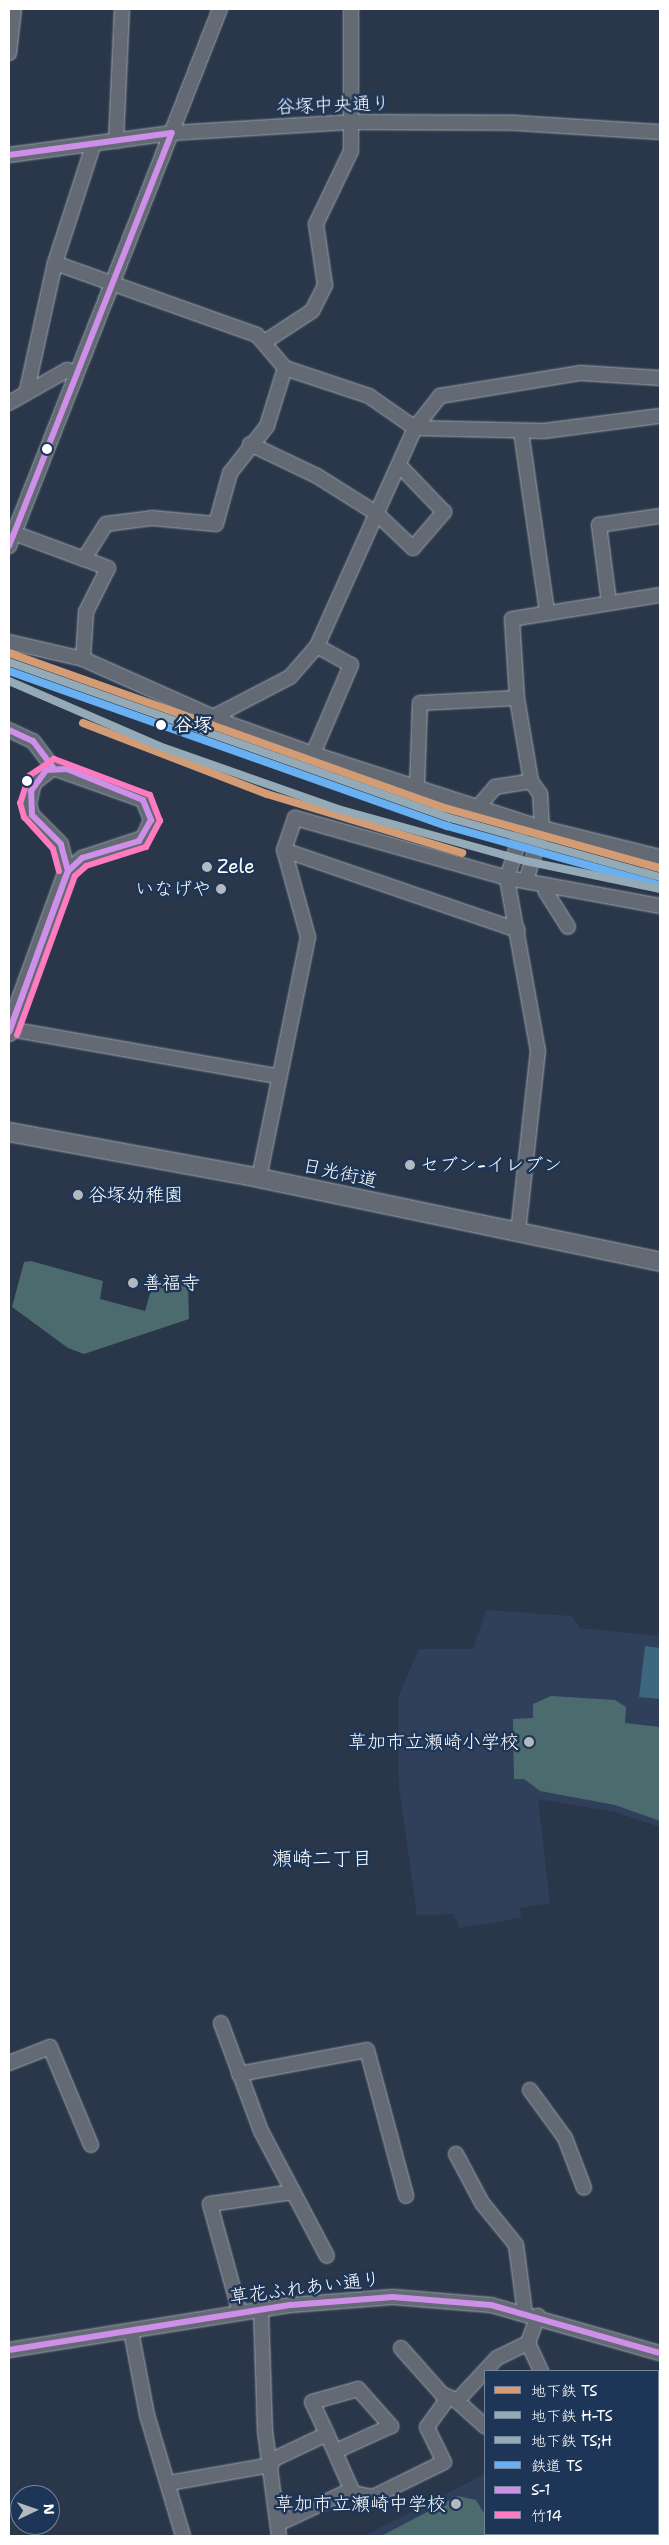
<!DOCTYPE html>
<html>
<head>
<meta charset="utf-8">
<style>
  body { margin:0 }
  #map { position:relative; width:669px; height:2545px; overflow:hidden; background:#2a374a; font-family:"Shantell Sans","Klee One",sans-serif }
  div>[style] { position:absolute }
  .built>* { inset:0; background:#30405a }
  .green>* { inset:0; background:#4c6b6e }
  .water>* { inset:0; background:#3d667f }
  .roads { filter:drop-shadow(0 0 1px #9fa5ae) drop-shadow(0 0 1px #9fa5ae) }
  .minor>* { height:14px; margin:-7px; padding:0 7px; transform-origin:7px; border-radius:7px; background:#636a74 }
  .major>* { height:18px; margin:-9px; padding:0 9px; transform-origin:9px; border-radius:9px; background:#636a74 }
  .bus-1>* { height:6px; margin:-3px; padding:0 3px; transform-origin:3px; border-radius:3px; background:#ce8fe9 }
  .bus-2>* { height:6px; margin:-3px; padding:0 3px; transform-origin:3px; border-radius:3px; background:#fe7ac1 }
  .rail-1>* { height:8px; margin:-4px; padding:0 4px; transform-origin:4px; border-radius:4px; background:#69b0f3 }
  .metro-1>* { height:8px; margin:-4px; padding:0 4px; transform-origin:4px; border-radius:4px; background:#d39c74 }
  .metro-2>* { height:8px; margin:-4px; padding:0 4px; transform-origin:4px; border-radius:4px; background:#94abb7 }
  .metro-3>* { height:8px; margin:-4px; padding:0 4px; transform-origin:4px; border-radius:4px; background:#94abb7 }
  .dots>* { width:14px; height:14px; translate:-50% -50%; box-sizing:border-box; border:2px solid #1d3557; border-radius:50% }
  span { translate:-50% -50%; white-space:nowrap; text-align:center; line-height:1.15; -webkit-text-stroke:5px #1d3557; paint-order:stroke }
  .street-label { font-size:19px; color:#fff }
  .stop-label { font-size:19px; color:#fff; font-weight:700 }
  .left { translate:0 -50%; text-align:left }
  .poi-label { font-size:19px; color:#fff }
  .right { translate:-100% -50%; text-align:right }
  .neighbourhood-label { font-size:20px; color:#fff }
  .frame { position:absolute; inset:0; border:10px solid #fff; pointer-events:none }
  .legend { position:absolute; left:484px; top:2370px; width:175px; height:165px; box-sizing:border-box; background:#1d3557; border:1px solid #77869a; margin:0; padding:6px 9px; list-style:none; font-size:15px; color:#fff }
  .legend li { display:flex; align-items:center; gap:10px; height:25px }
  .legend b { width:25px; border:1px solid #77869a }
  .north { position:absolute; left:10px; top:2485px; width:50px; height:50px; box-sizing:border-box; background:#1d3557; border:1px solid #77869a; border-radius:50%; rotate:87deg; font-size:14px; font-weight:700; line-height:20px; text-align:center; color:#fff }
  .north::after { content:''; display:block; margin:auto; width:18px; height:22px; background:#b4b9c0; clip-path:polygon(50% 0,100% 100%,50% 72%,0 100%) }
</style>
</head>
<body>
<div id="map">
  <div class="built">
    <i style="clip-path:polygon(486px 1610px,571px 1616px,580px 1628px,660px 1636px,660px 1827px,615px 1812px,538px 1799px,550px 1903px,520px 1908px,521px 1918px,459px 1928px,454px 1914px,417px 1915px,399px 1787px,398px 1697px,419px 1649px,473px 1649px)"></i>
    <i style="clip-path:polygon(485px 2474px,485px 2534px,650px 2536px,364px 2536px)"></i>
  </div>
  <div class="green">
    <i style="clip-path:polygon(31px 1261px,103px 1281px,100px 1299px,145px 1311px,154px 1280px,188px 1285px,189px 1319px,84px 1354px,68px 1348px,12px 1307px,24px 1262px)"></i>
    <i style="clip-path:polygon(551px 1696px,615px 1700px,626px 1707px,625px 1723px,660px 1727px,660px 1821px,615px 1805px,540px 1791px,524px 1779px,514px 1779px,513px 1719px,533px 1718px,533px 1704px)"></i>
    <i style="clip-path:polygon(458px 2496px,476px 2500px,485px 2515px,485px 2534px,499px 2536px,381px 2536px)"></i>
  </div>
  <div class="water">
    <i style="clip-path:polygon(645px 1646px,660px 1648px,660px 1699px,639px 1697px)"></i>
  </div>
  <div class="roads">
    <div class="minor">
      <i style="left:9px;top:53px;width:44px;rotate:-83.5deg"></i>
      <i style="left:116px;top:141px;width:132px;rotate:-87.4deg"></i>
      <i style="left:9px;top:155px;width:164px;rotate:-7.7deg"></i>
      <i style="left:172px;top:133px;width:178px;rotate:-3.5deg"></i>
      <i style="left:350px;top:122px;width:166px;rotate:0.3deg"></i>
      <i style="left:516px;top:123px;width:144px;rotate:3.6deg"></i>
      <i style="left:55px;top:263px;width:214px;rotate:19.6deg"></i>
      <i style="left:257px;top:335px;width:43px;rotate:49.7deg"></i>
      <i style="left:285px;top:368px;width:89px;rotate:18.4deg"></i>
      <i style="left:369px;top:396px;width:56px;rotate:34.8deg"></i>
      <i style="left:415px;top:428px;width:129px;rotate:1.3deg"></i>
      <i style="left:544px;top:431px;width:117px;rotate:-7.4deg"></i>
      <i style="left:266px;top:341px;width:55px;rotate:-33.1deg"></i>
      <i style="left:312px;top:311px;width:29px;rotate:-63deg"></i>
      <i style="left:325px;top:285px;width:62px;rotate:-98.4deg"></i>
      <i style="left:316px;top:224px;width:81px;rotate:-64.4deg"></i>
      <i style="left:351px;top:151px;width:142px;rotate:-90deg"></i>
      <i style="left:27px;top:390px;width:130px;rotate:-77.6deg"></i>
      <i style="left:55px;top:263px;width:126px;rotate:-72deg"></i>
      <i style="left:9px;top:403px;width:67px;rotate:-29.6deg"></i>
      <i style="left:67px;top:370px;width:8px;rotate:14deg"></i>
      <i style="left:521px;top:431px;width:182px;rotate:81.8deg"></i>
      <i style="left:250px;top:444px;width:74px;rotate:25.5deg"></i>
      <i style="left:317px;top:476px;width:70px;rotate:32.1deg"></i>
      <i style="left:376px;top:513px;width:51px;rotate:43.4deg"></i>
      <i style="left:413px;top:548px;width:48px;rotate:-49.3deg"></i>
      <i style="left:444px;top:512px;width:65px;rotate:-133.8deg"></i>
      <i style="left:14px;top:533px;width:75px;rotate:20.4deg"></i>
      <i style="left:84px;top:559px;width:41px;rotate:-57.8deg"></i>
      <i style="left:106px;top:524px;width:46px;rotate:-7.4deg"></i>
      <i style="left:152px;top:518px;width:64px;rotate:5.4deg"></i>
      <i style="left:216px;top:524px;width:53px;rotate:-74.6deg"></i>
      <i style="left:230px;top:473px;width:60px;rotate:-51.8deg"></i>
      <i style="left:267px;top:426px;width:61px;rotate:-72.8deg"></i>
      <i style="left:9px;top:546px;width:577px;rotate:-68.55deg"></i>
      <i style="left:609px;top:602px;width:78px;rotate:-97.4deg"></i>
      <i style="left:599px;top:525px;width:62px;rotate:-8.4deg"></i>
      <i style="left:9px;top:642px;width:76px;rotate:12.9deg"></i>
      <i style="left:83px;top:659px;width:158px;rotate:24deg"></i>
      <i style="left:227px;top:723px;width:91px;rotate:19.8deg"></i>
      <i style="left:313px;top:754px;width:241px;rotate:17.9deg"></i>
      <i style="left:542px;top:828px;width:122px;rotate:13.8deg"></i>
      <i style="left:83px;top:659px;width:47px;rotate:-86.3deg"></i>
      <i style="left:86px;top:612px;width:49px;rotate:-63.4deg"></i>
      <i style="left:108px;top:568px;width:26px;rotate:-159deg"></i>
      <i style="left:217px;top:715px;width:82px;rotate:-27.5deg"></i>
      <i style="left:290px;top:677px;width:41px;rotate:-48.9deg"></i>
      <i style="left:317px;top:646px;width:239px;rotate:-65.8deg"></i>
      <i style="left:415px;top:428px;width:41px;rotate:-52deg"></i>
      <i style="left:440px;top:396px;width:143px;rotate:-9.3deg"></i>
      <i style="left:581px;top:373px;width:79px;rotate:3.6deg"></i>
      <i style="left:9px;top:730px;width:26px;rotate:25deg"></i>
      <i style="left:33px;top:741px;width:34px;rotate:53deg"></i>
      <i style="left:313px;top:754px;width:97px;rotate:-66.9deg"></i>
      <i style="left:351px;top:665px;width:39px;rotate:-151deg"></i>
      <i style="left:53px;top:768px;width:96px;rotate:19.6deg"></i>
      <i style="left:143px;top:800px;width:22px;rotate:68deg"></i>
      <i style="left:151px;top:820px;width:20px;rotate:114deg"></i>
      <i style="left:143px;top:838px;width:64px;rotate:161.8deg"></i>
      <i style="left:82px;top:858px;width:19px;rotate:137deg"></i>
      <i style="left:68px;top:871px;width:28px;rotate:-105deg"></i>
      <i style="left:61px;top:844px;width:41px;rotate:-135deg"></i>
      <i style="left:32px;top:815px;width:11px;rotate:-105deg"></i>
      <i style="left:29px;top:804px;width:22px;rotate:-77deg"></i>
      <i style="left:34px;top:783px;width:24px;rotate:-38deg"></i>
      <i style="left:417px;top:788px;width:85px;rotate:-88deg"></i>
      <i style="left:420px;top:703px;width:97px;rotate:-3deg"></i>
      <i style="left:477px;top:808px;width:28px;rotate:-49deg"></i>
      <i style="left:495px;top:787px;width:36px;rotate:-9deg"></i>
      <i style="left:542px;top:829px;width:35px;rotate:-93deg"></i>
      <i style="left:540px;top:794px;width:16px;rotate:-125deg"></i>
      <i style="left:531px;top:781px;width:84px;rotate:-99.6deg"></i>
      <i style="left:517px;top:698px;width:79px;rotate:-93.6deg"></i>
      <i style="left:512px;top:619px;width:150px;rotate:-9.2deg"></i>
      <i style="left:284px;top:850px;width:247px;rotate:18.9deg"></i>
      <i style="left:526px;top:881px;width:41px;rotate:-72.9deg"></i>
      <i style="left:547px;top:885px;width:7px;rotate:98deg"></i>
      <i style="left:546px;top:892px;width:41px;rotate:57.8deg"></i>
      <i style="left:10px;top:1029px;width:271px;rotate:10deg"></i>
      <i style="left:259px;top:1178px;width:246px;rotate:-78.5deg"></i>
      <i style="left:308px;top:937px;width:90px;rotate:-105.4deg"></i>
      <i style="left:284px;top:850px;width:34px;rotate:-71deg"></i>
      <i style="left:295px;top:818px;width:220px;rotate:15.8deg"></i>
      <i style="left:507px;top:878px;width:156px;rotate:10.4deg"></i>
      <i style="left:518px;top:1232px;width:182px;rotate:-83.7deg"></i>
      <i style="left:538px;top:1051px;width:176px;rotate:-100.2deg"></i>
      <i style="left:507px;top:878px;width:43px;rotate:-72.4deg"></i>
      <i style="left:221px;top:2023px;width:115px;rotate:69.7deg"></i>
      <i style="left:261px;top:2131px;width:141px;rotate:62.2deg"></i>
      <i style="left:9px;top:2063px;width:44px;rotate:-21.3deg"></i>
      <i style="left:50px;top:2047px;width:106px;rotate:67.3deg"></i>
      <i style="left:239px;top:2074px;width:130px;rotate:-10.6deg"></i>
      <i style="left:367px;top:2050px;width:151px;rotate:75deg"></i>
      <i style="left:530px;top:2090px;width:59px;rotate:53.9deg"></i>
      <i style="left:565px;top:2138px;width:53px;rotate:69.2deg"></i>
      <i style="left:456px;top:2154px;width:55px;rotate:62deg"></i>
      <i style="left:482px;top:2203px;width:54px;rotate:51deg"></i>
      <i style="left:516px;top:2245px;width:69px;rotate:82.5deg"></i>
      <i style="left:261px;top:2310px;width:121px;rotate:88.1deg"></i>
      <i style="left:265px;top:2431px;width:106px;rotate:82.4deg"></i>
      <i style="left:240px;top:2313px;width:113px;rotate:-105.4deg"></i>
      <i style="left:210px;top:2204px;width:84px;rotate:-8.2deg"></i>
      <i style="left:131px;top:2331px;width:86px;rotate:79.2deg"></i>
      <i style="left:147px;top:2415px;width:126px;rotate:73.4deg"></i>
      <i style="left:528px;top:2343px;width:31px;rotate:65deg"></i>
      <i style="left:401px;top:2348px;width:62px;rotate:48.3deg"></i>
      <i style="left:442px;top:2394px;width:17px;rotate:25deg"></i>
      <i style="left:457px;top:2401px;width:38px;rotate:42deg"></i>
      <i style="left:9px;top:2350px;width:286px;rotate:-9.1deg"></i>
      <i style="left:291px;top:2305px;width:102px;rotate:-4.5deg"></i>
      <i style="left:393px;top:2297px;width:98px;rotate:4.7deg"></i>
      <i style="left:491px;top:2305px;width:176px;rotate:15.9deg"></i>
      <i style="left:457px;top:2401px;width:59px;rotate:-47.1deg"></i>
      <i style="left:497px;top:2358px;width:34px;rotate:-26deg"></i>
      <i style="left:528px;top:2343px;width:29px;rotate:-70deg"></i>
      <i style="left:327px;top:2434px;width:35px;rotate:-115deg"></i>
      <i style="left:312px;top:2402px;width:48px;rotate:-15.8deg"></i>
      <i style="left:358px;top:2389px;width:50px;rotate:48.3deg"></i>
      <i style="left:391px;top:2426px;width:60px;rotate:155.6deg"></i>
      <i style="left:272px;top:2460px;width:61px;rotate:-25.3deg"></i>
      <i style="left:327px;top:2434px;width:64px;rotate:66.2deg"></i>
      <i style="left:353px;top:2493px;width:20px;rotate:11deg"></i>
      <i style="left:373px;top:2497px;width:79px;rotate:-26.2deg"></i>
      <i style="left:444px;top:2462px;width:39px;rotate:-116deg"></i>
      <i style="left:427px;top:2427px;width:37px;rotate:-54deg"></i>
      <i style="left:169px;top:2483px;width:104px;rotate:-10deg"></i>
      <i style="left:278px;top:2524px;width:81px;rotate:-25deg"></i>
    </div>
    <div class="major">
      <i style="left:9px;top:1032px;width:171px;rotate:-69.9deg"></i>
      <i style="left:9px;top:1132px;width:254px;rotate:10.4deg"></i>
      <i style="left:259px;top:1178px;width:410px;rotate:11.8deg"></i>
    </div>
  </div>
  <div class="bus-1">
    <i style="left:9px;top:155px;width:164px;rotate:-7.7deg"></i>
    <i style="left:9px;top:546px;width:444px;rotate:-68.5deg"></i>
    <i style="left:9px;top:730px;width:26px;rotate:25deg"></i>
    <i style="left:33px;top:741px;width:34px;rotate:53deg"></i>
    <i style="left:67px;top:769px;width:82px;rotate:22.2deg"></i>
    <i style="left:143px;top:800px;width:22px;rotate:68deg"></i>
    <i style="left:151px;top:820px;width:24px;rotate:120deg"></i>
    <i style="left:139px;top:841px;width:59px;rotate:163.4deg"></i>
    <i style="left:82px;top:858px;width:19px;rotate:137deg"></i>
    <i style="left:68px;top:871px;width:28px;rotate:-105deg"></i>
    <i style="left:61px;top:844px;width:41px;rotate:-135deg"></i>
    <i style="left:32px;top:815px;width:24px;rotate:-92deg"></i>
    <i style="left:31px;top:791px;width:26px;rotate:-54deg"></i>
    <i style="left:46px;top:770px;width:21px;rotate:-3deg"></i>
    <i style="left:68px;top:871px;width:171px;rotate:110.1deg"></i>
    <i style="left:9px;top:1032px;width:161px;rotate:-70deg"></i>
    <i style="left:64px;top:881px;width:11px;rotate:-68deg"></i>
    <i style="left:9px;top:2350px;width:286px;rotate:-9.1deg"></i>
    <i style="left:291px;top:2305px;width:102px;rotate:-4.5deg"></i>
    <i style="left:393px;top:2297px;width:98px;rotate:4.7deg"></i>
    <i style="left:491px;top:2305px;width:176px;rotate:15.9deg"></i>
  </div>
  <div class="bus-2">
    <i style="left:17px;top:1035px;width:169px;rotate:-70deg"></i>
    <i style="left:75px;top:876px;width:15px;rotate:-42deg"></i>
    <i style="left:86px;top:866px;width:63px;rotate:-17.6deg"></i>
    <i style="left:146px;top:847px;width:30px;rotate:-62deg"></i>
    <i style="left:160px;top:821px;width:28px;rotate:-111deg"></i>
    <i style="left:150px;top:795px;width:103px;rotate:-159.4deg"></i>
    <i style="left:54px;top:759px;width:30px;rotate:146deg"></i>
    <i style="left:29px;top:776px;width:28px;rotate:108deg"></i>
    <i style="left:20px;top:803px;width:15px;rotate:74deg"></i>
    <i style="left:24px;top:817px;width:43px;rotate:47.8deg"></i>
    <i style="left:53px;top:849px;width:23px;rotate:75deg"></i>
  </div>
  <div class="rail-1">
    <i style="left:9px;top:671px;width:465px;rotate:19.5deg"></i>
    <i style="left:447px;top:826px;width:219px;rotate:15.6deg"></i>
  </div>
  <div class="metro-1">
    <i style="left:9px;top:653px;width:459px;rotate:19.6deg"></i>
    <i style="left:441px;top:807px;width:227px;rotate:15.6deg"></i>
    <i style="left:83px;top:723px;width:197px;rotate:21.1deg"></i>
    <i style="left:267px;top:794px;width:204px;rotate:16.8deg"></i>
  </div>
  <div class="metro-2">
    <i style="left:9px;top:662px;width:468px;rotate:19.5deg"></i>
    <i style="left:450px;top:818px;width:218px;rotate:15.7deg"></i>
  </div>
  <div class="metro-3">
    <i style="left:9px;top:681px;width:163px;rotate:23.4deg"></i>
    <i style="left:159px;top:746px;width:190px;rotate:19.4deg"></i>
    <i style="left:338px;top:809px;width:195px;rotate:15.5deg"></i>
    <i style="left:526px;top:861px;width:137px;rotate:11.8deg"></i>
  </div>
  <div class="dots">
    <i style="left:47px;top:449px;background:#fff"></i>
    <i style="left:161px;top:725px;background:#fff"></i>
    <i style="left:27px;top:781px;background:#fff"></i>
    <i style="left:207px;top:867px;background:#b4b9c0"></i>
    <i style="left:221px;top:889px;background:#b4b9c0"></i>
    <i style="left:410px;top:1165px;background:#b4b9c0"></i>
    <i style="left:78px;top:1195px;background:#b4b9c0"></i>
    <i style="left:133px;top:1283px;background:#b4b9c0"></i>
    <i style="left:529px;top:1742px;background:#b4b9c0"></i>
    <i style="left:456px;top:2504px;background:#b4b9c0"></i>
  </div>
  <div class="street-label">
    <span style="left:333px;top:105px;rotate:-2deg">谷塚中央通り</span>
    <span style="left:340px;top:1173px;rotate:12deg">日光街道</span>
    <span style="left:305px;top:2288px;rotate:-7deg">草花ふれあい通り</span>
  </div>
  <div class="stop-label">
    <span class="left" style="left:174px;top:725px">谷塚</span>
  </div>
  <div class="poi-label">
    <span class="left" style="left:217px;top:867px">Zele</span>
    <span class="right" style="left:211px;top:889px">いなげや</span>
    <span class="left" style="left:420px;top:1165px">セブン-イレブン</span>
    <span class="left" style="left:88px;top:1195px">谷塚幼稚園</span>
    <span class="left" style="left:143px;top:1283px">善福寺</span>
    <span class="right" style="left:519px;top:1742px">草加市立瀬崎小学校</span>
    <span class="right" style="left:446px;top:2504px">草加市立瀬崎中学校</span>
  </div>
  <div class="neighbourhood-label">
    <span style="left:322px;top:1858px">瀬崎二丁目</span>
  </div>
  <div class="frame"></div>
  <ul class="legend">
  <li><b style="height:6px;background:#d39c74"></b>地下鉄 TS</li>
  <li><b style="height:6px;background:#94abb7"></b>地下鉄 H-TS</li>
  <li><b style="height:6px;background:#94abb7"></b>地下鉄 TS;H</li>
  <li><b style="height:6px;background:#69b0f3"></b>鉄道 TS</li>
  <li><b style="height:6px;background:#ce8fe9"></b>S-1</li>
  <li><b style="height:6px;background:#fe7ac1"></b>竹14</li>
  </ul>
  <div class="north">N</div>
</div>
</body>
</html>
